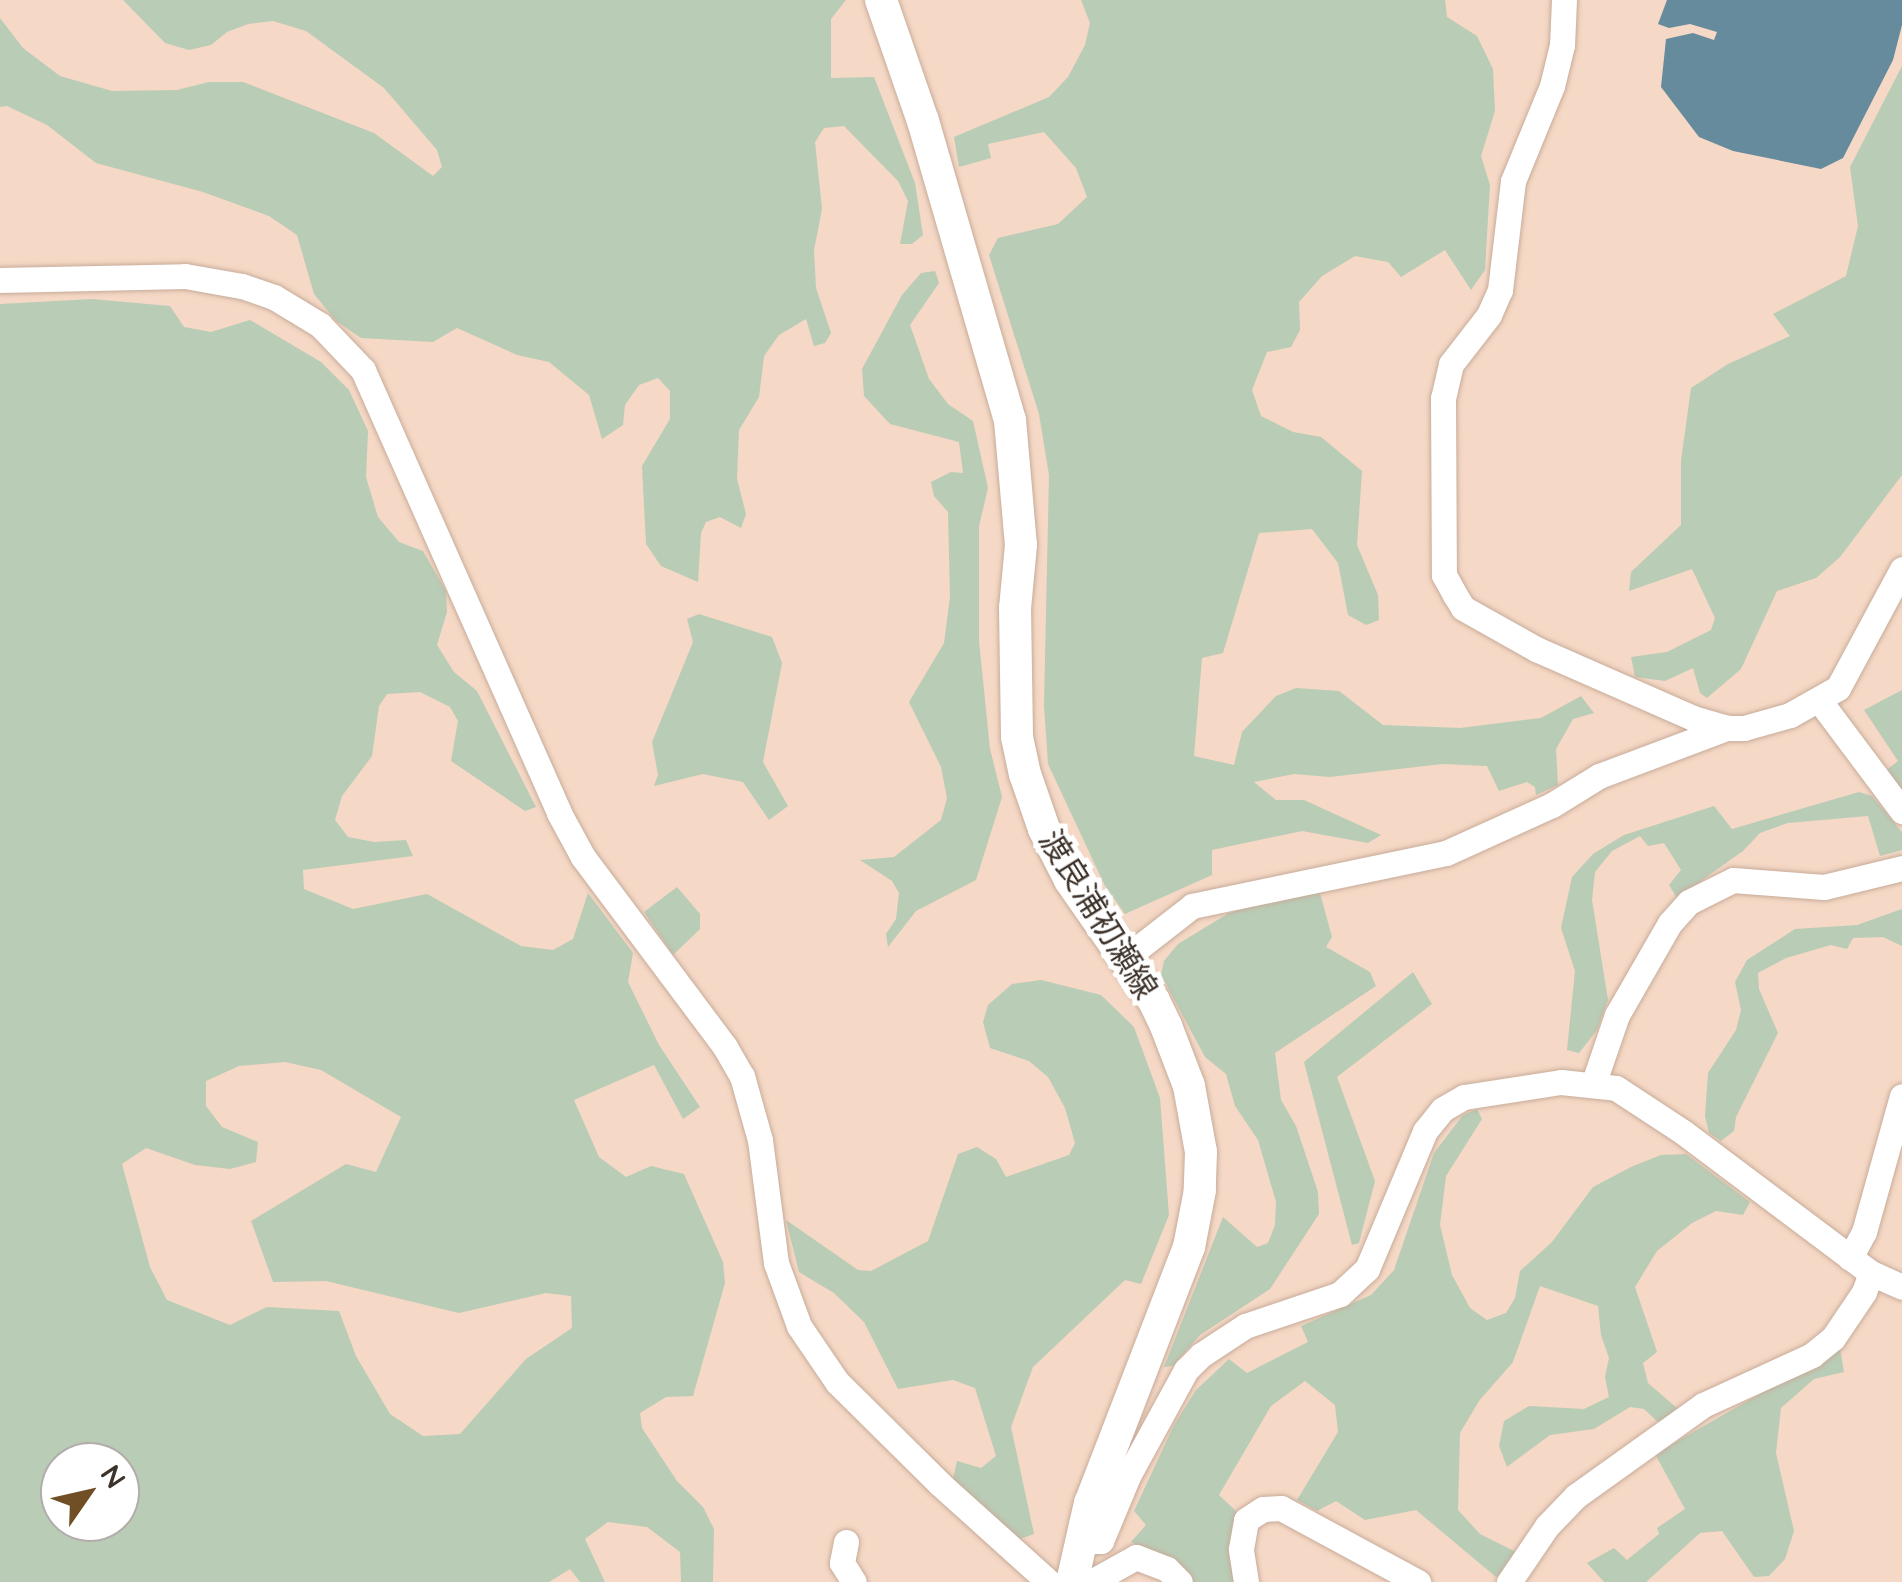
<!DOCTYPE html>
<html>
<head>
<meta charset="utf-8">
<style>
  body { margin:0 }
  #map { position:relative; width:1902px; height:1582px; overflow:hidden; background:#f5d8c5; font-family:Quicksand,"Noto Sans JP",sans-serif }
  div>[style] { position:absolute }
  .green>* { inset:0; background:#b9ccb6 }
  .water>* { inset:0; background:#658b9d }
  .roads { filter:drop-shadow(0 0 2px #c7ac9a) drop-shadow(0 0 2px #c7ac9a) }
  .street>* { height:25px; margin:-12.5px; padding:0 12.5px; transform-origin:12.5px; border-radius:12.5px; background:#fff }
  .secondary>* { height:32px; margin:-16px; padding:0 16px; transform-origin:16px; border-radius:16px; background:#fff }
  span { translate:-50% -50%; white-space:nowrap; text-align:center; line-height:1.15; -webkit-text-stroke:10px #fff; paint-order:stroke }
  .street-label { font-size:32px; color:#3e332b }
  .north { position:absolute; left:40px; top:1442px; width:100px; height:100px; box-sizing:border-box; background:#fff; border:2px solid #b2adaa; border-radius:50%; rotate:56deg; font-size:28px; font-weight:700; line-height:40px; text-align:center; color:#3e332b }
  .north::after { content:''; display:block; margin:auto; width:35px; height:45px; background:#704e26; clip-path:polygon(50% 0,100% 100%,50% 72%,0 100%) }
</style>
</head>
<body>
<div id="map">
  <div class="green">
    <i style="clip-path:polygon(123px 0,846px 0,831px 19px,831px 78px,874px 77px,915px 183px,923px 235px,912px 244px,900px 244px,908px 201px,898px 181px,844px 126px,824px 128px,815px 142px,822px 209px,814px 250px,816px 288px,831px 333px,825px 343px,814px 346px,806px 319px,779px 335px,764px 356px,759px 397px,739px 430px,737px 479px,746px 514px,741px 528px,720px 517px,706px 522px,701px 533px,698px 582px,661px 566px,646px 544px,642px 466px,670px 419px,670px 391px,658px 378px,639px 385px,625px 405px,623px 425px,602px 439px,589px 395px,549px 362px,517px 355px,457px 328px,433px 342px,361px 338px,336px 321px,314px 294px,297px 235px,269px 216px,203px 192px,96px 163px,47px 125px,7px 106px,0 107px,0 18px,23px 48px,60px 76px,112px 91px,177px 90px,209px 82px,243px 82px,374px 133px,433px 176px,442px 167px,437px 150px,384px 88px,306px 31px,273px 21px,248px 24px,227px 32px,211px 45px,189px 50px,165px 43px)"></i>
    <i style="clip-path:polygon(1081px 0,1445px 0,1447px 17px,1477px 36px,1493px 69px,1495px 111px,1481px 156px,1490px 185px,1485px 270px,1471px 290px,1445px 250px,1401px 277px,1388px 262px,1355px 256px,1322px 276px,1299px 302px,1300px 330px,1291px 347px,1267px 352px,1252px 390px,1261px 416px,1293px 432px,1321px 437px,1362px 471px,1357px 545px,1378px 595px,1379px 620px,1366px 625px,1348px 615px,1338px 563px,1312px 529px,1259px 533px,1223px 653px,1202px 658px,1194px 756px,1234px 765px,1242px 732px,1276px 696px,1296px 688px,1339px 691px,1383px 725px,1460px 728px,1541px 718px,1581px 696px,1594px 713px,1573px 719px,1556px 749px,1558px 785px,1536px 795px,1535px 787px,1527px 782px,1499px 791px,1487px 766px,1442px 764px,1330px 777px,1294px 774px,1254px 782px,1276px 800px,1304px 800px,1381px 835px,1368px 843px,1302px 831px,1212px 850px,1212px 875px,1125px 914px,1105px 886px,1048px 764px,1044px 706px,1049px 475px,1039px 414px,989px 255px,998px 238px,1058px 224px,1087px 197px,1076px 168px,1044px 132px,988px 144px,991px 158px,959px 167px,954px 137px,1049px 97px,1068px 77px,1085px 45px,1090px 23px)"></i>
    <i style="clip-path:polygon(1902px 66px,1902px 475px,1840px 557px,1816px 578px,1777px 591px,1741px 669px,1707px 698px,1700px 693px,1693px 668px,1665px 681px,1635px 677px,1631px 657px,1667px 652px,1711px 630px,1715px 618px,1692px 569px,1629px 591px,1631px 572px,1681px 525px,1681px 461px,1691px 388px,1728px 364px,1790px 336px,1773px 314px,1846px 276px,1858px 226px,1850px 167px)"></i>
    <i style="clip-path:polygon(935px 271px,939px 283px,910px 325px,929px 379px,948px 404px,973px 421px,988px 488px,979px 526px,979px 641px,990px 749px,1002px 797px,976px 880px,916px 911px,888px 947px,886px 934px,896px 919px,899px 893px,892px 881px,860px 860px,894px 857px,941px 820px,947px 798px,941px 767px,909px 702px,944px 643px,950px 597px,948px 512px,934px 496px,931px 482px,951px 472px,963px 473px,959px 442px,890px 424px,864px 396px,862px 369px,902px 295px,921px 273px)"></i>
    <i style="clip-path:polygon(evenodd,92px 299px,170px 306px,184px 327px,211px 332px,250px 320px,321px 362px,349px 390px,368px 431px,366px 477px,378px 517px,399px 542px,423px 551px,446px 591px,447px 612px,437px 645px,454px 672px,477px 691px,536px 807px,525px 811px,451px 761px,458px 721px,450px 707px,420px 692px,387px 694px,379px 706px,372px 756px,342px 796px,335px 820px,348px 837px,374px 842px,406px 840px,413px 856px,303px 870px,304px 889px,353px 909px,427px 894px,521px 946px,553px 950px,573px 939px,588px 893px,633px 953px,628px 982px,659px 1045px,700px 1107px,683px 1119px,654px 1065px,574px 1100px,599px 1157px,626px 1177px,651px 1166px,684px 1174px,723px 1262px,725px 1283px,693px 1396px,666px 1397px,640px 1413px,642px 1428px,677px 1481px,703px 1507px,714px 1529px,713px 1582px,681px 1582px,680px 1552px,647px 1527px,608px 1522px,585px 1539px,605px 1582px,580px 1582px,570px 1569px,549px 1582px,0 1582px,0 304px,92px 299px,285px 1062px,321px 1070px,401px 1117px,376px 1172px,346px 1164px,251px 1221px,273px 1282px,326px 1281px,459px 1313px,546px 1293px,571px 1296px,572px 1328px,526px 1359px,460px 1434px,423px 1436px,390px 1414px,356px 1356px,339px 1311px,267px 1307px,230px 1325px,167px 1300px,150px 1267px,122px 1164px,146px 1148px,195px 1165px,230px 1169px,256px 1162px,258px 1142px,222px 1127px,206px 1106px,206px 1081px,239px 1066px,285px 1062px,92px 299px,60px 1462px,120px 1462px,120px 1522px,60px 1522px,60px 1462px)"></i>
    <i style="clip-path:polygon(699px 614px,772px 637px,782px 663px,763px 762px,788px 806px,769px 820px,743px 782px,703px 774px,654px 786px,658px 775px,652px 742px,693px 642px,687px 619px)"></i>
    <i style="clip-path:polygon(1902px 690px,1902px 794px,1884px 772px,1898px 761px,1864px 710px)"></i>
    <i style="clip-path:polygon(1859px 792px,1872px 796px,1902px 832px,1902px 850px,1880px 856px,1868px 816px,1788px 823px,1760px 833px,1743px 851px,1677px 898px,1669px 885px,1681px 870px,1664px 843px,1648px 846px,1640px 836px,1612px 851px,1595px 872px,1592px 900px,1608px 1000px,1597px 1030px,1579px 1053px,1567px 1050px,1575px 971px,1561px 928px,1572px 877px,1593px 854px,1624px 835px,1714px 806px,1732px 829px)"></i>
    <i style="clip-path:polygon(677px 887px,700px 914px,700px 929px,673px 955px,644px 912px)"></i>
    <i style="clip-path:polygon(1320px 893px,1332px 937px,1326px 947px,1370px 972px,1376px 986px,1275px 1053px,1281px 1100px,1296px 1126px,1318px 1192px,1319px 1214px,1270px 1289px,1200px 1335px,1173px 1366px,1164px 1367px,1223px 1217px,1257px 1247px,1268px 1243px,1275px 1225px,1276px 1202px,1258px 1140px,1235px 1106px,1226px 1074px,1205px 1057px,1161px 975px,1164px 961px,1178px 944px,1229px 913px,1286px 895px)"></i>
    <i style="clip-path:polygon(1902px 909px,1902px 946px,1883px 937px,1853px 938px,1847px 949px,1831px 945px,1786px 958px,1758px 973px,1759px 989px,1778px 1033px,1736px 1117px,1734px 1131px,1721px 1141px,1709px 1133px,1705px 1116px,1708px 1073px,1736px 1030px,1741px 1010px,1735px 982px,1747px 960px,1795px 929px,1857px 925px)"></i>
    <i style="clip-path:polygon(1413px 972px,1432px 1004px,1337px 1077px,1375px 1181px,1359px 1243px,1352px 1245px,1304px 1062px)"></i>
    <i style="clip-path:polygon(1041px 980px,1101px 995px,1134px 1027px,1160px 1098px,1169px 1215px,1141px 1284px,1125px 1280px,1033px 1367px,1011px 1427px,1034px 1534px,1020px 1539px,953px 1479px,957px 1461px,981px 1468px,996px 1456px,975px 1388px,953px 1380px,898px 1389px,864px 1322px,834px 1293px,799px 1272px,786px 1220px,858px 1270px,871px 1271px,928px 1241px,958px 1154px,977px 1147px,996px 1159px,1006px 1177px,1069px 1155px,1075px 1143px,1065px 1108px,1048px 1077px,1029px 1061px,990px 1048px,983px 1022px,988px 1005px,1012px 984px)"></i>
    <i style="clip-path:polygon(1477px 1109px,1482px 1119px,1446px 1176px,1440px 1225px,1452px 1275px,1470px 1308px,1487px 1320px,1506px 1313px,1515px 1298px,1520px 1271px,1552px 1242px,1593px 1187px,1633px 1166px,1661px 1155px,1686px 1154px,1750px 1202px,1743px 1215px,1716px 1211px,1692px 1223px,1657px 1251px,1635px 1287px,1657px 1352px,1643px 1363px,1648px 1383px,1678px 1409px,1659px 1423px,1644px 1409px,1630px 1407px,1594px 1429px,1550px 1435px,1507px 1467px,1499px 1446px,1504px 1421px,1529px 1406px,1584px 1409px,1609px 1397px,1605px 1377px,1609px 1358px,1601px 1335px,1598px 1306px,1540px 1286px,1513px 1362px,1479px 1401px,1460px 1433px,1458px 1510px,1480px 1534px,1516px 1552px,1509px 1568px,1496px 1577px,1416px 1510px,1365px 1520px,1336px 1501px,1317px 1511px,1297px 1500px,1338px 1432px,1335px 1405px,1305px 1381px,1271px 1406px,1219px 1495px,1238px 1513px,1236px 1582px,1192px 1582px,1165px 1558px,1131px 1542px,1146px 1525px,1134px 1511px,1174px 1425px,1196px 1390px,1229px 1359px,1247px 1373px,1308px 1342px,1301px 1326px,1371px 1295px,1394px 1270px,1434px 1153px,1463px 1115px)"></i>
    <i style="clip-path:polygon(1840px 1348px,1844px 1372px,1814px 1379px,1781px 1408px,1776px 1453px,1794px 1531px,1785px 1559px,1769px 1576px,1754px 1577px,1722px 1531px,1700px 1533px,1646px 1582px,1604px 1582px,1587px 1563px,1614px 1548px,1627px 1560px,1659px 1534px,1657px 1528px,1685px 1509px,1655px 1454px)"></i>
  </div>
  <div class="water">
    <i style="clip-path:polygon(1667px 0,1902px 0,1902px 25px,1893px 60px,1843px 158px,1821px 169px,1733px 151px,1699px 137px,1661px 87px,1666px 39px,1693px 33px,1714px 40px,1717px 32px,1690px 24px,1669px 28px,1658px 24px)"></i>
  </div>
  <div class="roads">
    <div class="street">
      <i style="left:1564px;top:0;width:45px;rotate:92.5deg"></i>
      <i style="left:1562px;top:45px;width:42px;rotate:103.7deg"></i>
      <i style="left:1552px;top:86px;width:103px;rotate:112.3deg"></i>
      <i style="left:1513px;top:181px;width:110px;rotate:96.8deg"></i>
      <i style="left:1500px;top:290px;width:27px;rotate:114deg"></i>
      <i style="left:1489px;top:315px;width:62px;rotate:127.8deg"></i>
      <i style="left:1451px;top:364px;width:35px;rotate:103deg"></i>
      <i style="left:1443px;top:398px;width:177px;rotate:89.7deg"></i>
      <i style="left:1444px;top:575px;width:23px;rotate:61deg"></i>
      <i style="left:1455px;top:595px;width:15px;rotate:58deg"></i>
      <i style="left:1463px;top:608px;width:84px;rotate:29.3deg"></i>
      <i style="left:1536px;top:649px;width:171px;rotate:23.7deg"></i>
      <i style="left:1693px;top:718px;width:35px;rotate:16deg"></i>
      <i style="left:1727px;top:728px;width:17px"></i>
      <i style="left:1744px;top:728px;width:48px;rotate:-15.8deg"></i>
      <i style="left:1790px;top:715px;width:55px;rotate:-29.4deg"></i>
      <i style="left:1838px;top:688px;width:135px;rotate:-61.7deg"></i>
      <i style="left:0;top:280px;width:185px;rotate:-1.2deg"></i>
      <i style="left:185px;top:276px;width:58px;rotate:10deg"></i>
      <i style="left:242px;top:286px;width:34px;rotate:19deg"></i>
      <i style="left:274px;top:297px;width:54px;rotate:31.3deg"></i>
      <i style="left:320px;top:325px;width:62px;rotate:46.3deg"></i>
      <i style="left:363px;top:370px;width:484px;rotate:66.1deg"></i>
      <i style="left:559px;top:813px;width:50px;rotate:61.4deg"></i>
      <i style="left:583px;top:857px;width:237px;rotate:53.2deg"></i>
      <i style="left:725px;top:1047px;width:34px;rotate:60deg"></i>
      <i style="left:742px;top:1076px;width:66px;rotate:74.3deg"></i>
      <i style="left:760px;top:1140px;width:124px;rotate:82.6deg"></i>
      <i style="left:776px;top:1263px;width:67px;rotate:69.9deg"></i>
      <i style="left:799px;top:1326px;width:68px;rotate:55.8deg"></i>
      <i style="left:837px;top:1382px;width:145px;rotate:44.7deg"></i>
      <i style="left:940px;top:1484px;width:147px;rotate:42deg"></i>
      <i style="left:1819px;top:700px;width:139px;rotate:53.2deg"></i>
      <i style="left:1124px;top:959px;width:86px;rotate:-37.9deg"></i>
      <i style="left:1192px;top:906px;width:259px;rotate:-11.8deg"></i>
      <i style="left:1446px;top:853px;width:116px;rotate:-24.4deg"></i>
      <i style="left:1552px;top:805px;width:55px;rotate:-31.7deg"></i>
      <i style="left:1599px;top:776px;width:137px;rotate:-20.6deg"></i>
      <i style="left:1594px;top:1082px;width:71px;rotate:-71.1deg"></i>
      <i style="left:1617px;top:1015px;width:106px;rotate:-60.1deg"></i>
      <i style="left:1670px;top:923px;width:28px;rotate:-48deg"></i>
      <i style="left:1689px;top:902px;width:49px;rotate:-26.6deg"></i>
      <i style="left:1733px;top:880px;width:91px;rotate:4.4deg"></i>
      <i style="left:1824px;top:887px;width:80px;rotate:-13.7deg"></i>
      <i style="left:1850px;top:1258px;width:30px;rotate:-62deg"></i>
      <i style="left:1864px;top:1232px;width:141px;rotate:-74.4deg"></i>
      <i style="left:1079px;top:1541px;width:22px"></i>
      <i style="left:1101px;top:1541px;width:70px;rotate:-67.4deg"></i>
      <i style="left:1128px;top:1476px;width:121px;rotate:-61.3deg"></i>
      <i style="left:1186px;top:1370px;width:21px;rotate:-45deg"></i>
      <i style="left:1201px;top:1355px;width:53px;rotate:-33.4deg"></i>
      <i style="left:1245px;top:1326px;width:100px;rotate:-18.6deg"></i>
      <i style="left:1340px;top:1294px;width:37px;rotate:-43deg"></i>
      <i style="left:1367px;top:1269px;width:150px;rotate:-67.2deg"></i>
      <i style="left:1425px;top:1131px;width:28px;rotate:-51deg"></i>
      <i style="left:1443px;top:1109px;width:24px;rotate:-30deg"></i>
      <i style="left:1464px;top:1097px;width:98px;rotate:-8.8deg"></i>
      <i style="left:1561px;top:1082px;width:55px;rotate:6.2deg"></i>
      <i style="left:1616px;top:1088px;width:80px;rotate:33.3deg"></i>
      <i style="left:1683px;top:1132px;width:235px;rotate:36.9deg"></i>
      <i style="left:1871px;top:1273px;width:34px;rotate:24deg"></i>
      <i style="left:846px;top:1542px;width:21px;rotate:101deg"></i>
      <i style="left:842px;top:1563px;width:22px;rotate:58deg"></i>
      <i style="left:1072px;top:1580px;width:21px;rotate:3deg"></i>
      <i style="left:1093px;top:1581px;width:49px;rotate:-29.2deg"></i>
      <i style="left:1136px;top:1557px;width:33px;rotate:21deg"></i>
      <i style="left:1167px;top:1569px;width:18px;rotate:45deg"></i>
      <i style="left:1246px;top:1582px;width:33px;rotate:-99deg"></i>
      <i style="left:1241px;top:1549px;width:29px;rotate:-80deg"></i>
      <i style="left:1246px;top:1520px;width:20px;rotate:-33deg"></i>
      <i style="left:1263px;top:1509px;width:18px;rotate:-3deg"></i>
      <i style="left:1281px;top:1508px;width:156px;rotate:28.4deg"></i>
      <i style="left:1509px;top:1582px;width:68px;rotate:-55.8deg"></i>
      <i style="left:1547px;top:1526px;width:42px;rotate:-46deg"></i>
      <i style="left:1576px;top:1496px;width:156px;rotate:-35.6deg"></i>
      <i style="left:1703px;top:1405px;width:120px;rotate:-24.6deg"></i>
      <i style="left:1812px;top:1355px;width:27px;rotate:-39deg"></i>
      <i style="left:1833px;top:1338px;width:55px;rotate:-56deg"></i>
      <i style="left:1864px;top:1292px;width:20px;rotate:-70deg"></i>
    </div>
    <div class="secondary">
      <i style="left:881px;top:0;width:128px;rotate:70.9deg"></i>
      <i style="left:923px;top:121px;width:311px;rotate:73.8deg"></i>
      <i style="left:1010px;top:420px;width:125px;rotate:85deg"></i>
      <i style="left:1021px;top:545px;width:63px;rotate:95.4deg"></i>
      <i style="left:1015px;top:608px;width:129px;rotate:89.1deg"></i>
      <i style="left:1017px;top:737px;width:38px;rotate:78deg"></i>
      <i style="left:1025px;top:774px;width:58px;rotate:70.9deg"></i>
      <i style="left:1044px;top:829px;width:57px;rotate:63deg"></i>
      <i style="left:1070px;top:880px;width:147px;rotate:55.2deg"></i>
      <i style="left:1154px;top:1001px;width:28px;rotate:64deg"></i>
      <i style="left:1166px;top:1026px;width:64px;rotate:69deg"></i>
      <i style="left:1189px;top:1086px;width:67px;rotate:79.7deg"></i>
      <i style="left:1201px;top:1152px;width:38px;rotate:92deg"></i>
      <i style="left:1200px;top:1190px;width:58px;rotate:100.9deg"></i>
      <i style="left:1189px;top:1247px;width:274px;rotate:111.1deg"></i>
      <i style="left:1090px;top:1503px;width:81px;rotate:102.8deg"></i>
    </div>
  </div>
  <div class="street-label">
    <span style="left:1099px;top:914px;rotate:58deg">渡良浦初瀬線</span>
  </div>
  <div class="north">N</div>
</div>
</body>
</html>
